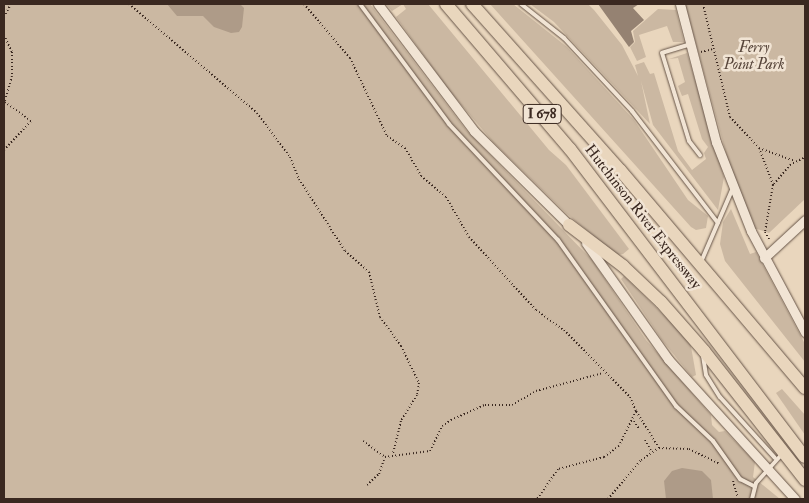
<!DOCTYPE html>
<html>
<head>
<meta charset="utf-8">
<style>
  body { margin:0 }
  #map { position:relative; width:809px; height:503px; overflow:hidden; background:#e9d6bd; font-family:"IM FELL Double Pica",serif }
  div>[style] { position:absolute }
  .green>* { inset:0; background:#cbb8a2 }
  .water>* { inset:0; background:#ae9b88 }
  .building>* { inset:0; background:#958272 }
  .path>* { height:2px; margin-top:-1px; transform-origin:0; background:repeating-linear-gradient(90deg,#3a2820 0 1px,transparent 0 3.5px) }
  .roads { filter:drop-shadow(0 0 1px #665447) drop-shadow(0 0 1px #665447) }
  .service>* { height:4px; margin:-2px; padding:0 2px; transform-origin:2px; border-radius:2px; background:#f1e4d4 }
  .tertiary>* { height:9px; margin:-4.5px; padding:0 4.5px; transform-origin:4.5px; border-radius:4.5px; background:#f1e4d4 }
  .motorway>* { height:12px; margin:-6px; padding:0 6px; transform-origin:6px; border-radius:6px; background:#e9d6bd }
  span { translate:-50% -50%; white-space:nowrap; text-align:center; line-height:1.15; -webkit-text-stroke:5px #f1e4d4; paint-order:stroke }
  .shield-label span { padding:1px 4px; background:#f1e4d4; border:1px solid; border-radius:4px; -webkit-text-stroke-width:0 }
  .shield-label { font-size:14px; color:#3a2820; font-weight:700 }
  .park-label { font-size:15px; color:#57453a; font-style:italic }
  .street-label { font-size:15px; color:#3a2820 }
  .frame { position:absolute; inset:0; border:5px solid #3a2820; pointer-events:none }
</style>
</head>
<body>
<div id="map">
  <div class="green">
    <i style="clip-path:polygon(4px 4px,370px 4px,466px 130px,592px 260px,646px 340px,711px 415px,712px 425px,719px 432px,725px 431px,755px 462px,753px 477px,780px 499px,4px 499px)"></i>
    <i style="clip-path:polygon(386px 4px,428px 4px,549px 150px,566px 165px,629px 249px,623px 254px,617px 255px,567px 214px,493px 142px,448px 89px,396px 17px,406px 9px,403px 4px,392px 11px)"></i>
    <i style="clip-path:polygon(490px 4px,513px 4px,567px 47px,634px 120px,688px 200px,708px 216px,706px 228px,696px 230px,691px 227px)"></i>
    <i style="clip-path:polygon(530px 4px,588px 4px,594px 10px,622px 45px,638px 76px,635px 65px,644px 62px,650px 74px,654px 73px,678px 151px,692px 170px,706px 159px,704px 153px,708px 147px,702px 139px,688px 94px,682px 96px,678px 86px,685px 82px,678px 58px,669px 59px,687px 53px,724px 177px,718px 210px,653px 125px,641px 81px,650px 124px,554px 22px)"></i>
    <i style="clip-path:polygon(685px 4px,805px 4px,805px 199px,769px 233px,754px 228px,728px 160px)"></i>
    <i style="clip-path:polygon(658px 9px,676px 10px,684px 42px,673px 42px,667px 26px,639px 35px,646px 57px,637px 61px,630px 47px,635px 42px,633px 31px)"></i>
    <i style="clip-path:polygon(731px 209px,750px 254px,756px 252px,805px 344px,805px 362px,725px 261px,720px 244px,723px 222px)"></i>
    <i style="clip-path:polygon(624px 276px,690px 341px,696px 375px,692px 377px,662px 340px,621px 279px)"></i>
    <i style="clip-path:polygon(782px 389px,805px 415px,805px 435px,776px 393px)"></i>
  </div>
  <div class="water">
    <i style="clip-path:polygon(167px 4px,240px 4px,244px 8px,242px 27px,239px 32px,231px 33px,214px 27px,203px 16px,177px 16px)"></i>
    <i style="clip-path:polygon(682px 468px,702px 471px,711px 480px,713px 499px,666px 499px,664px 481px,672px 471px)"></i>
  </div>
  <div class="building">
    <i style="clip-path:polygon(598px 4px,639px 4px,633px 8px,644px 20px,631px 31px,634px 42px,629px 47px)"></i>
  </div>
  <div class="path">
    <i style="left:129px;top:4px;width:168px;rotate:40.4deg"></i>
    <i style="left:257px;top:113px;width:55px;rotate:53.1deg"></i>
    <i style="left:290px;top:157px;width:24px;rotate:68deg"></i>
    <i style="left:299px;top:179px;width:85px;rotate:57.4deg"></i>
    <i style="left:345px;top:251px;width:32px;rotate:41deg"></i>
    <i style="left:369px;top:272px;width:46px;rotate:76.3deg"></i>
    <i style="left:380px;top:317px;width:36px;rotate:54deg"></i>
    <i style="left:401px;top:346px;width:41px;rotate:64.1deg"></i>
    <i style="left:419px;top:383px;width:12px;rotate:99deg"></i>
    <i style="left:417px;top:395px;width:31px;rotate:122deg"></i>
    <i style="left:401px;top:421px;width:34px;rotate:104deg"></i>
    <i style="left:304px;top:4px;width:71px;rotate:49.6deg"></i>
    <i style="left:350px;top:58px;width:86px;rotate:64.6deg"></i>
    <i style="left:387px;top:136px;width:22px;rotate:34deg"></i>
    <i style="left:405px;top:148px;width:32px;rotate:60deg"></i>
    <i style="left:421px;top:176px;width:33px;rotate:40deg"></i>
    <i style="left:446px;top:197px;width:46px;rotate:60.1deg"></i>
    <i style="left:469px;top:237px;width:99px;rotate:47.5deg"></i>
    <i style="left:536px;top:310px;width:34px;rotate:36deg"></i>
    <i style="left:564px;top:330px;width:94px;rotate:45.4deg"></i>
    <i style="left:630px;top:397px;width:15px;rotate:67deg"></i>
    <i style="left:636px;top:411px;width:39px;rotate:116deg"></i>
    <i style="left:619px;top:446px;width:19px;rotate:144deg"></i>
    <i style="left:604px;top:457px;width:48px;rotate:165.4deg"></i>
    <i style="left:558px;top:469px;width:37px;rotate:125deg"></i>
    <i style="left:703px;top:4px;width:116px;rotate:76.6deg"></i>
    <i style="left:730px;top:117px;width:42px;rotate:46.9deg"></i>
    <i style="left:759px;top:148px;width:38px;rotate:20deg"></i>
    <i style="left:4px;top:17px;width:15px;rotate:-62deg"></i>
    <i style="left:4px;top:35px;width:19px;rotate:65deg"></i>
    <i style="left:12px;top:52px;width:24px;rotate:90deg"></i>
    <i style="left:12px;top:76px;width:29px;rotate:106deg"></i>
    <i style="left:701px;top:52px;width:12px;rotate:-14deg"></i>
    <i style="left:759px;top:148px;width:40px;rotate:69deg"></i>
    <i style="left:773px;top:185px;width:48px;rotate:99.7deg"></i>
    <i style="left:765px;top:232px;width:10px;rotate:61deg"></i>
    <i style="left:4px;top:150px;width:40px;rotate:-47deg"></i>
    <i style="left:31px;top:121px;width:32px;rotate:-144deg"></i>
    <i style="left:774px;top:184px;width:25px;rotate:-50deg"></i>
    <i style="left:790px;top:165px;width:17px;rotate:-28deg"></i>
    <i style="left:634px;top:421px;width:9px;rotate:58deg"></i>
    <i style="left:645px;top:440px;width:13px;rotate:61deg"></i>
    <i style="left:363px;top:441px;width:27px;rotate:36deg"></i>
    <i style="left:659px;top:448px;width:30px;rotate:2deg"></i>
    <i style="left:689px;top:449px;width:34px;rotate:26deg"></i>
    <i style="left:733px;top:481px;width:19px;rotate:74deg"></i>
    <i style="left:367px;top:485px;width:16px;rotate:-43deg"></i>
    <i style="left:379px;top:474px;width:18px;rotate:-71deg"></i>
    <i style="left:385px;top:457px;width:45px;rotate:-7.6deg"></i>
    <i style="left:430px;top:451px;width:28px;rotate:-64deg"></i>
    <i style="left:442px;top:426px;width:11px;rotate:-34deg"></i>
    <i style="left:451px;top:420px;width:37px;rotate:-24deg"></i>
    <i style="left:485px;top:405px;width:27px"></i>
    <i style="left:512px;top:405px;width:28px;rotate:-30deg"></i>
    <i style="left:536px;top:391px;width:69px;rotate:-15deg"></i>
    <i style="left:608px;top:499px;width:51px;rotate:-49.8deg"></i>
    <i style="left:641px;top:460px;width:22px;rotate:-34deg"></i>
    <i style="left:659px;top:448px;width:44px;rotate:-121.9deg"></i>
  </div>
  <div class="roads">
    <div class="service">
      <i style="left:360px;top:4px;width:149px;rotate:53.4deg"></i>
      <i style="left:449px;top:124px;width:159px;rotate:46.8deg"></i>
      <i style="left:558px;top:240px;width:204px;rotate:54.6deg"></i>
      <i style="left:676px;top:406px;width:51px;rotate:43.4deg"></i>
      <i style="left:713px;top:441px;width:47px;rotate:54.6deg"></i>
      <i style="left:740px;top:479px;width:16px;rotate:27deg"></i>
      <i style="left:521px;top:4px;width:55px;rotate:38.3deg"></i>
      <i style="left:564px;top:38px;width:100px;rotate:47deg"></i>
      <i style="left:632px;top:111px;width:141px;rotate:52.5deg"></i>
      <i style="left:691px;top:44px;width:30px;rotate:163deg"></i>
      <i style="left:662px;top:53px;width:92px;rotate:72.9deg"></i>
      <i style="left:689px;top:141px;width:18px;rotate:52deg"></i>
      <i style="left:701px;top:262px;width:78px;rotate:-66.7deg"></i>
      <i style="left:703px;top:356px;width:19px;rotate:81deg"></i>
      <i style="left:706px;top:375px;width:26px;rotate:58deg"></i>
      <i style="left:720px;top:397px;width:82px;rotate:48deg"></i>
      <i style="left:752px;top:499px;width:16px;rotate:-76deg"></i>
      <i style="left:756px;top:483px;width:40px;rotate:-48deg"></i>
    </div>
    <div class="tertiary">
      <i style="left:378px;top:4px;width:159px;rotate:52.9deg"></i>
      <i style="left:474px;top:131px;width:138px;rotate:44.7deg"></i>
      <i style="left:680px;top:4px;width:143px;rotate:75.4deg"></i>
      <i style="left:716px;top:142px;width:96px;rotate:68.5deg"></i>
      <i style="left:751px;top:231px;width:115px;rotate:61.9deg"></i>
      <i style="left:586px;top:243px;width:142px;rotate:54.7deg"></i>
      <i style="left:668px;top:359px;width:189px;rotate:47.8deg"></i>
      <i style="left:764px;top:258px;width:56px;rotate:-42.8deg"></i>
    </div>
    <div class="motorway">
      <i style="left:446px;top:4px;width:191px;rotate:49.5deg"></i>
      <i style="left:570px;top:149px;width:387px;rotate:52.7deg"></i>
      <i style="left:472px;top:4px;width:222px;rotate:48.3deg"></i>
      <i style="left:620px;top:170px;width:286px;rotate:49.7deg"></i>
      <i style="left:569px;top:225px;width:68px;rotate:37.2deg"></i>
      <i style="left:623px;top:266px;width:52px;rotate:43.5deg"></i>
      <i style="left:661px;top:302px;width:65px;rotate:48.7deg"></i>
      <i style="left:704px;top:351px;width:164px;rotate:51.9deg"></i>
    </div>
  </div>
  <div class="shield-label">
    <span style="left:542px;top:114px">I 678</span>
  </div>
  <div class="park-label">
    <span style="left:754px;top:56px">Ferry<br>Point Park</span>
  </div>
  <div class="street-label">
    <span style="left:643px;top:217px;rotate:52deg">Hutchinson River Expressway</span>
  </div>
  <div class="frame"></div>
</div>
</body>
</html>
